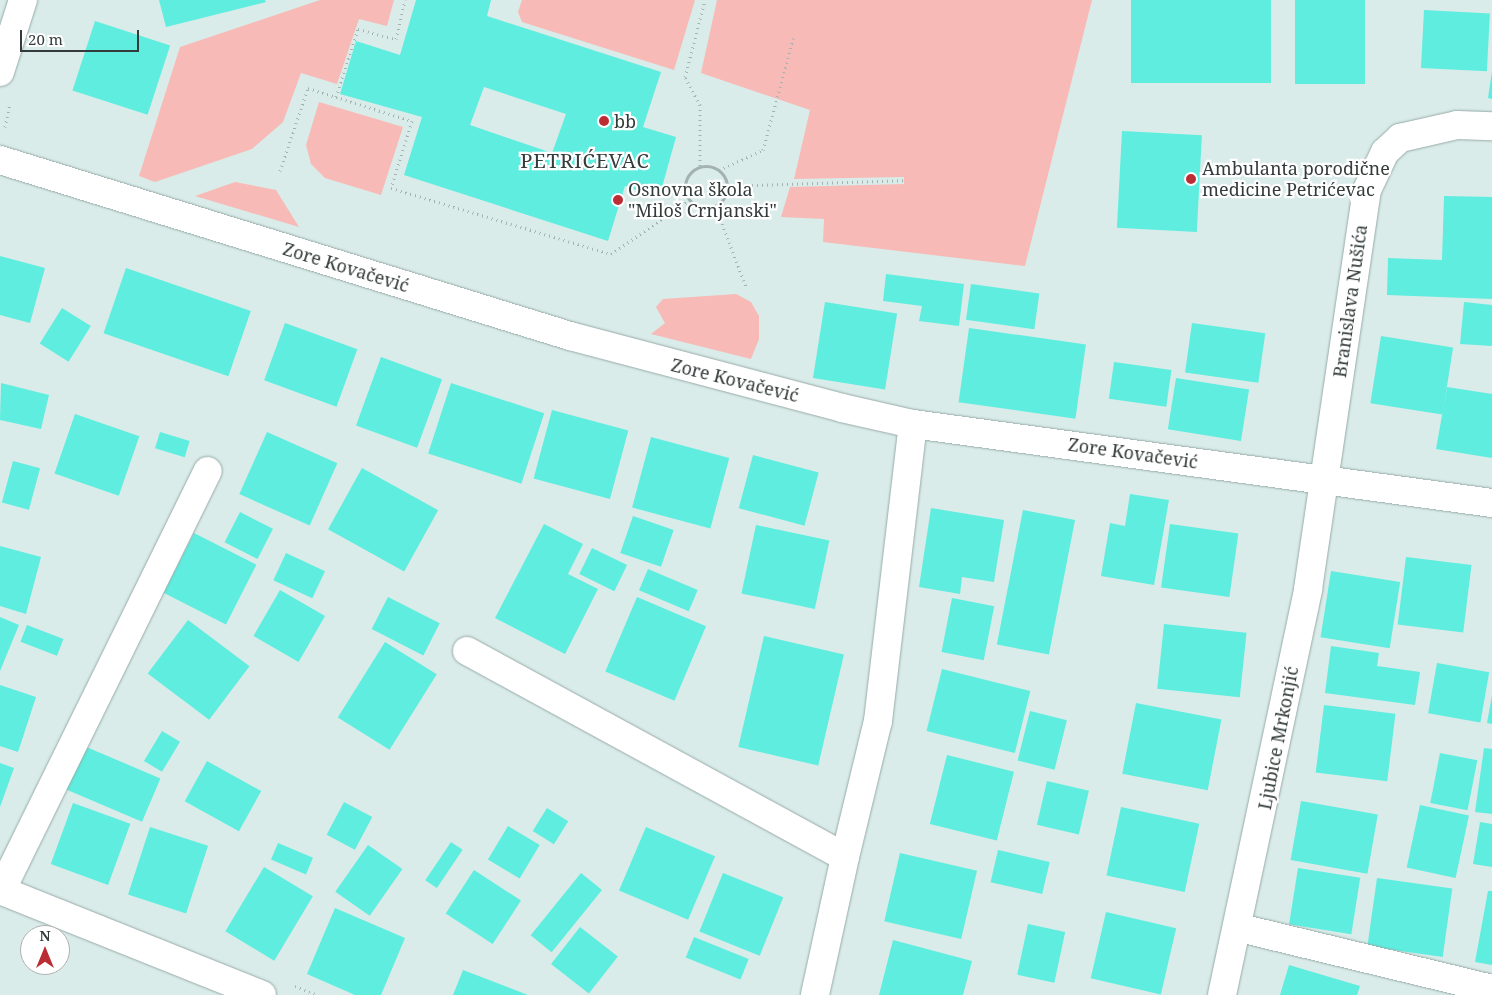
<!DOCTYPE html>
<html>
<head>
<meta charset="utf-8">
<style>
  body { margin:0 }
  #map { position:relative; width:1492px; height:995px; overflow:hidden; background:#d9ece9; font-family:"Noto Serif",serif }
  div>[style] { position:absolute }
  .green>* { inset:0; background:#f8bab6 }
  .building>* { inset:0; background:#5eeddf; transform-origin:0 0 }
  .path>* { height:3px; margin-top:-1.5px; transform-origin:0; background:repeating-linear-gradient(90deg,#a4b3b1 0 1px,transparent 0 5px) }
  .path>.ring { margin:-1.5px; padding:0; box-sizing:content-box; background:none; border:3px solid #a4b3b1; border-radius:50% }
  .roads { filter:drop-shadow(0 0 1px #98aaa8) drop-shadow(0 0 1px #98aaa8) }
  .street>* { height:28px; margin:-14px; padding:0 14px; transform-origin:14px; border-radius:14px; background:#fff }
  .dots>* { width:14px; height:14px; translate:-50% -50%; box-sizing:border-box; border:2px solid #fff; border-radius:50% }
  span { translate:-50% -50%; white-space:nowrap; text-align:center; line-height:1.15; -webkit-text-stroke:4.5px #fff; paint-order:stroke }
  .poi-label { font-size:18px; color:#343c3b }
  .left { translate:0 -50%; text-align:left }
  .street-label { font-size:18px; color:#343c3b }
  .quarter-label { font-size:20px; color:#343c3b; letter-spacing:1px }
  .north { position:absolute; left:20px; top:925px; width:50px; height:50px; box-sizing:border-box; background:#fff; border:1px solid #aeb1b1; border-radius:50%; rotate:0deg; font-size:14px; font-weight:700; line-height:20px; text-align:center; color:#343c3b }
  .north::after { content:''; display:block; margin:auto; width:18px; height:22px; background:#bc2c34; clip-path:polygon(50% 0,100% 100%,50% 72%,0 100%) }
  .scale { position:absolute; left:20px; top:30px; width:119px; height:22px; box-sizing:border-box; border:2px solid #343c3b; border-top:0; padding-left:6px; font-size:15px; line-height:18px; white-space:nowrap; color:#343c3b; -webkit-text-stroke:4px #fff; paint-order:stroke }
</style>
</head>
<body>
<div id="map">
  <div class="green">
    <i style="clip-path:polygon(320px 0,394px 0,387px 26px,359px 19px,337px 84px,301px 73px,283px 122px,252px 149px,155px 182px,139px 176px,180px 47px)"></i>
    <i style="clip-path:polygon(522px 0,695px 0,674px 70px,522px 22px,518px 12px)"></i>
    <i style="clip-path:polygon(717px 0,1092px 0,1025px 266px,823px 242px,824px 219px,781px 217px,790px 187px,904px 184px,904px 177px,794px 179px,810px 110px,701px 73px)"></i>
    <i style="clip-path:polygon(319px 102px,403px 127px,381px 195px,325px 178px,311px 164px,306px 145px)"></i>
    <i style="clip-path:polygon(235px 182px,276px 190px,299px 227px,195px 196px)"></i>
    <i style="clip-path:polygon(736px 294px,751px 302px,759px 316px,759px 339px,751px 359px,651px 334px,665px 323px,656px 307px,663px 299px)"></i>
  </div>
  <div class="building">
    <i style="clip-path:polygon(159px 0,265px 0,266px 2px,166px 27px)"></i>
    <i style="clip-path:polygon(evenodd,416px 0,491px 0,487px 16px,661px 72px,643px 127px,676px 137px,659px 198px,625px 186px,608px 241px,404px 175px,422px 117px,340px 94px,356px 41px,400px 55px,416px 0,484px 87px,566px 114px,552px 153px,470px 125px,484px 87px)"></i>
    <i style="left:1131px;top:0;width:140px;height:83px"></i>
    <i style="left:1295px;top:0;width:70px;height:84px"></i>
    <i style="left:1424px;top:10px;width:66px;height:58px;rotate:3deg"></i>
    <i style="left:95px;top:21px;width:79px;height:73px;rotate:18deg"></i>
    <i style="clip-path:polygon(1492px 71px,1492px 99px,1488px 98px)"></i>
    <i style="left:1122px;top:131px;width:80px;height:97px;rotate:3deg"></i>
    <i style="clip-path:polygon(1444px 196px,1492px 197px,1492px 299px,1387px 295px,1388px 258px,1442px 260px)"></i>
    <i style="clip-path:polygon(0 256px,45px 268px,30px 323px,0 315px)"></i>
    <i style="left:126px;top:268px;width:132px;height:69px;rotate:19deg"></i>
    <i style="clip-path:polygon(886px 274px,964px 284px,959px 326px,919px 321px,922px 306px,883px 301px)"></i>
    <i style="left:971px;top:284px;width:69px;height:36px;rotate:8deg"></i>
    <i style="left:825px;top:302px;width:73px;height:77px;rotate:9deg"></i>
    <i style="clip-path:polygon(1464px 302px,1492px 305px,1492px 346px,1460px 344px)"></i>
    <i style="left:62px;top:308px;width:34px;height:42px;rotate:32deg"></i>
    <i style="left:285px;top:323px;width:77px;height:61px;rotate:20deg"></i>
    <i style="left:1192px;top:323px;width:74px;height:50px;rotate:8deg"></i>
    <i style="left:969px;top:328px;width:118px;height:75px;rotate:8deg"></i>
    <i style="left:1381px;top:336px;width:73px;height:68px;rotate:9deg"></i>
    <i style="left:381px;top:357px;width:65px;height:73px;rotate:20deg"></i>
    <i style="left:1114px;top:362px;width:58px;height:37px;rotate:8deg"></i>
    <i style="left:1176px;top:378px;width:74px;height:52px;rotate:9deg"></i>
    <i style="clip-path:polygon(1px 383px,49px 395px,41px 429px,0 420px)"></i>
    <i style="left:451px;top:383px;width:98px;height:74px;rotate:18deg"></i>
    <i style="clip-path:polygon(1447px 387px,1492px 394px,1492px 458px,1436px 449px)"></i>
    <i style="left:552px;top:410px;width:79px;height:71px;rotate:15deg"></i>
    <i style="left:75px;top:414px;width:68px;height:63px;rotate:19deg"></i>
    <i style="left:160px;top:432px;width:31px;height:17px;rotate:17deg"></i>
    <i style="left:267px;top:432px;width:77px;height:68px;rotate:24deg"></i>
    <i style="left:651px;top:437px;width:81px;height:73px;rotate:15deg"></i>
    <i style="left:753px;top:455px;width:68px;height:55px;rotate:15deg"></i>
    <i style="left:13px;top:461px;width:28px;height:43px;rotate:15deg"></i>
    <i style="left:362px;top:468px;width:87px;height:70px;rotate:29deg"></i>
    <i style="clip-path:polygon(1130px 494px,1169px 500px,1154px 585px,1101px 576px,1110px 523px,1125px 526px)"></i>
    <i style="clip-path:polygon(931px 508px,1004px 520px,994px 582px,962px 577px,960px 594px,919px 587px)"></i>
    <i style="left:1023px;top:510px;width:53px;height:137px;rotate:11deg"></i>
    <i style="left:240px;top:512px;width:37px;height:34px;rotate:27deg"></i>
    <i style="left:633px;top:516px;width:43px;height:39px;rotate:19deg"></i>
    <i style="clip-path:polygon(544px 524px,583px 544px,568px 574px,598px 589px,565px 654px,495px 618px)"></i>
    <i style="left:1170px;top:524px;width:69px;height:64px;rotate:8deg"></i>
    <i style="left:756px;top:525px;width:75px;height:70px;rotate:12deg"></i>
    <i style="left:194px;top:533px;width:70px;height:67px;rotate:27deg"></i>
    <i style="clip-path:polygon(0 546px,41px 557px,26px 614px,0 606px)"></i>
    <i style="left:592px;top:548px;width:39px;height:29px;rotate:26deg"></i>
    <i style="left:286px;top:553px;width:43px;height:30px;rotate:25deg"></i>
    <i style="left:1406px;top:557px;width:66px;height:68px;rotate:7deg"></i>
    <i style="left:648px;top:569px;width:54px;height:23px;rotate:23deg"></i>
    <i style="left:1331px;top:571px;width:70px;height:67px;rotate:9deg"></i>
    <i style="left:280px;top:590px;width:52px;height:53px;rotate:30deg"></i>
    <i style="left:388px;top:597px;width:58px;height:36px;rotate:27deg"></i>
    <i style="left:637px;top:597px;width:75px;height:81px;rotate:23deg"></i>
    <i style="left:952px;top:598px;width:43px;height:55px;rotate:11deg"></i>
    <i style="clip-path:polygon(0 617px,19px 625px,0 671px)"></i>
    <i style="left:188px;top:620px;width:77px;height:67px;rotate:37deg"></i>
    <i style="left:1164px;top:624px;width:83px;height:65px;rotate:6deg"></i>
    <i style="left:27px;top:625px;width:39px;height:18px;rotate:21deg"></i>
    <i style="left:764px;top:636px;width:82px;height:114px;rotate:13deg"></i>
    <i style="left:385px;top:642px;width:61px;height:89px;rotate:32deg"></i>
    <i style="clip-path:polygon(1331px 646px,1379px 653px,1377px 666px,1420px 672px,1415px 705px,1325px 693px)"></i>
    <i style="left:1437px;top:663px;width:53px;height:51px;rotate:10deg"></i>
    <i style="left:942px;top:669px;width:91px;height:64px;rotate:14deg"></i>
    <i style="clip-path:polygon(0 685px,36px 697px,18px 752px,0 746px)"></i>
    <i style="clip-path:polygon(1492px 695px,1492px 724px,1487px 723px)"></i>
    <i style="left:1136px;top:703px;width:87px;height:72px;rotate:11deg"></i>
    <i style="left:1324px;top:705px;width:72px;height:68px;rotate:7deg"></i>
    <i style="left:1030px;top:711px;width:38px;height:51px;rotate:14deg"></i>
    <i style="left:162px;top:731px;width:21px;height:35px;rotate:31deg"></i>
    <i style="left:84px;top:746px;width:83px;height:47px;rotate:23deg"></i>
    <i style="clip-path:polygon(1484px 748px,1492px 749px,1492px 814px,1475px 812px)"></i>
    <i style="left:1440px;top:753px;width:38px;height:51px;rotate:11deg"></i>
    <i style="left:947px;top:755px;width:69px;height:71px;rotate:14deg"></i>
    <i style="left:207px;top:761px;width:62px;height:46px;rotate:29deg"></i>
    <i style="clip-path:polygon(0 763px,14px 768px,0 807px)"></i>
    <i style="left:1047px;top:781px;width:43px;height:45px;rotate:13deg"></i>
    <i style="left:1301px;top:801px;width:78px;height:60px;rotate:10deg"></i>
    <i style="left:344px;top:802px;width:32px;height:37px;rotate:28deg"></i>
    <i style="left:73px;top:803px;width:61px;height:65px;rotate:20deg"></i>
    <i style="left:1420px;top:805px;width:50px;height:64px;rotate:12deg"></i>
    <i style="left:1121px;top:807px;width:80px;height:70px;rotate:12deg"></i>
    <i style="left:547px;top:808px;width:25px;height:27px;rotate:32deg"></i>
    <i style="clip-path:polygon(1480px 822px,1492px 824px,1492px 867px,1473px 864px)"></i>
    <i style="left:508px;top:826px;width:37px;height:39px;rotate:31deg"></i>
    <i style="left:150px;top:827px;width:61px;height:71px;rotate:18deg"></i>
    <i style="left:646px;top:827px;width:75px;height:69px;rotate:23deg"></i>
    <i style="left:451px;top:842px;width:14px;height:46px;rotate:34deg"></i>
    <i style="left:278px;top:843px;width:38px;height:18px;rotate:23deg"></i>
    <i style="left:368px;top:845px;width:42px;height:57px;rotate:35deg"></i>
    <i style="left:998px;top:850px;width:53px;height:33px;rotate:13deg"></i>
    <i style="left:900px;top:853px;width:79px;height:70px;rotate:13deg"></i>
    <i style="left:264px;top:867px;width:57px;height:75px;rotate:31deg"></i>
    <i style="left:1298px;top:868px;width:63px;height:57px;rotate:9deg"></i>
    <i style="left:474px;top:870px;width:56px;height:52px;rotate:33deg"></i>
    <i style="left:581px;top:873px;width:27px;height:80px;rotate:39deg"></i>
    <i style="left:723px;top:873px;width:65px;height:63px;rotate:22deg"></i>
    <i style="left:1377px;top:878px;width:76px;height:69px;rotate:8deg"></i>
    <i style="clip-path:polygon(1488px 891px,1492px 891px,1492px 965px,1475px 962px)"></i>
    <i style="clip-path:polygon(335px 908px,405px 938px,381px 995px,355px 995px,307px 974px)"></i>
    <i style="left:1106px;top:912px;width:72px;height:68px;rotate:13deg"></i>
    <i style="left:1028px;top:924px;width:38px;height:52px;rotate:12deg"></i>
    <i style="left:580px;top:927px;width:48px;height:47px;rotate:38deg"></i>
    <i style="left:694px;top:937px;width:59px;height:22px;rotate:22deg"></i>
    <i style="clip-path:polygon(893px 940px,972px 961px,963px 995px,879px 995px)"></i>
    <i style="clip-path:polygon(1289px 965px,1360px 986px,1357px 995px,1280px 995px)"></i>
    <i style="clip-path:polygon(463px 970px,528px 995px,453px 995px)"></i>
  </div>
  <div class="path">
    <i style="left:336px;top:97px;width:80px;rotate:17.5deg"></i>
    <i style="left:412px;top:121px;width:70px;rotate:107.4deg"></i>
    <i style="left:391px;top:188px;width:230px;rotate:16.7deg"></i>
    <i style="left:611px;top:254px;width:96px;rotate:-34.4deg"></i>
    <i style="left:5px;top:127px;width:24px;rotate:-78deg"></i>
    <i style="left:700px;top:166px;width:61px;rotate:-90deg"></i>
    <i style="left:700px;top:105px;width:32px;rotate:-118deg"></i>
    <i style="left:685px;top:77px;width:80px;rotate:-75.4deg"></i>
    <i class="ring" style="left:685px;top:166px;width:39px;height:39px"></i>
    <i style="left:719px;top:170px;width:48px;rotate:-24.4deg"></i>
    <i style="left:763px;top:150px;width:119px;rotate:-74.9deg"></i>
    <i style="left:280px;top:171px;width:88px;rotate:-71.4deg"></i>
    <i style="left:308px;top:88px;width:29px;rotate:18deg"></i>
    <i style="left:336px;top:97px;width:71px;rotate:-72.1deg"></i>
    <i style="left:358px;top:29px;width:39px;rotate:15deg"></i>
    <i style="left:396px;top:39px;width:40px;rotate:-77deg"></i>
    <i style="left:727px;top:186px;width:177px;rotate:-1.9deg"></i>
    <i style="left:715px;top:205px;width:88px;rotate:69.3deg"></i>
    <i style="left:295px;top:986px;width:24px;rotate:22deg"></i>
  </div>
  <div class="roads">
    <div class="street">
      <i style="left:0;top:72px;width:76px;rotate:-72.3deg"></i>
      <i style="left:0;top:160px;width:597px;rotate:17.16deg"></i>
      <i style="left:570px;top:336px;width:281px;rotate:14.8deg"></i>
      <i style="left:842px;top:408px;width:73px;rotate:12.7deg"></i>
      <i style="left:913px;top:424px;width:584px;rotate:7.77deg"></i>
      <i style="left:467px;top:651px;width:430px;rotate:28.6deg"></i>
      <i style="left:845px;top:857px;width:141px;rotate:102.3deg"></i>
      <i style="left:845px;top:857px;width:140px;rotate:-76.4deg"></i>
      <i style="left:878px;top:721px;width:299px;rotate:-83.3deg"></i>
      <i style="left:0;top:890px;width:282px;rotate:21.8deg"></i>
      <i style="left:1px;top:891px;width:468px;rotate:-63.8deg"></i>
      <i style="left:1240px;top:928px;width:259px;rotate:13.6deg"></i>
      <i style="left:1222px;top:995px;width:415px;rotate:-78deg"></i>
      <i style="left:1308px;top:589px;width:403px;rotate:-81.6deg"></i>
      <i style="left:1367px;top:190px;width:42px;rotate:-64.7deg"></i>
      <i style="left:1385px;top:152px;width:21px;rotate:-43deg"></i>
      <i style="left:1400px;top:138px;width:58px;rotate:-12.8deg"></i>
      <i style="left:1457px;top:125px;width:35px;rotate:2deg"></i>
    </div>
  </div>
  <div class="dots">
    <i style="left:604px;top:121px;background:#bc2c34"></i>
    <i style="left:1191px;top:179px;background:#bc2c34"></i>
    <i style="left:618px;top:200px;background:#bc2c34"></i>
  </div>
  <div class="poi-label">
    <span class="left" style="left:614px;top:121px">bb</span>
    <span class="left" style="left:1202px;top:179px">Ambulanta porodične<br>medicine Petrićevac</span>
    <span class="left" style="left:628px;top:200px">Osnovna škola<br>"Miloš Crnjanski"</span>
  </div>
  <div class="street-label">
    <span style="left:346px;top:267px;rotate:17deg">Zore Kovačević</span>
    <span style="left:1350px;top:301px;rotate:-82deg">Branislava Nušića</span>
    <span style="left:735px;top:380px;rotate:14deg">Zore Kovačević</span>
    <span style="left:1133px;top:453px;rotate:8deg">Zore Kovačević</span>
    <span style="left:1278px;top:738px;rotate:-79deg">Ljubice Mrkonjić</span>
  </div>
  <div class="quarter-label">
    <span style="left:585px;top:160px">PETRIĆEVAC</span>
  </div>
  <div class="north">N</div>
  <div class="scale">20 m</div>
</div>
</body>
</html>
